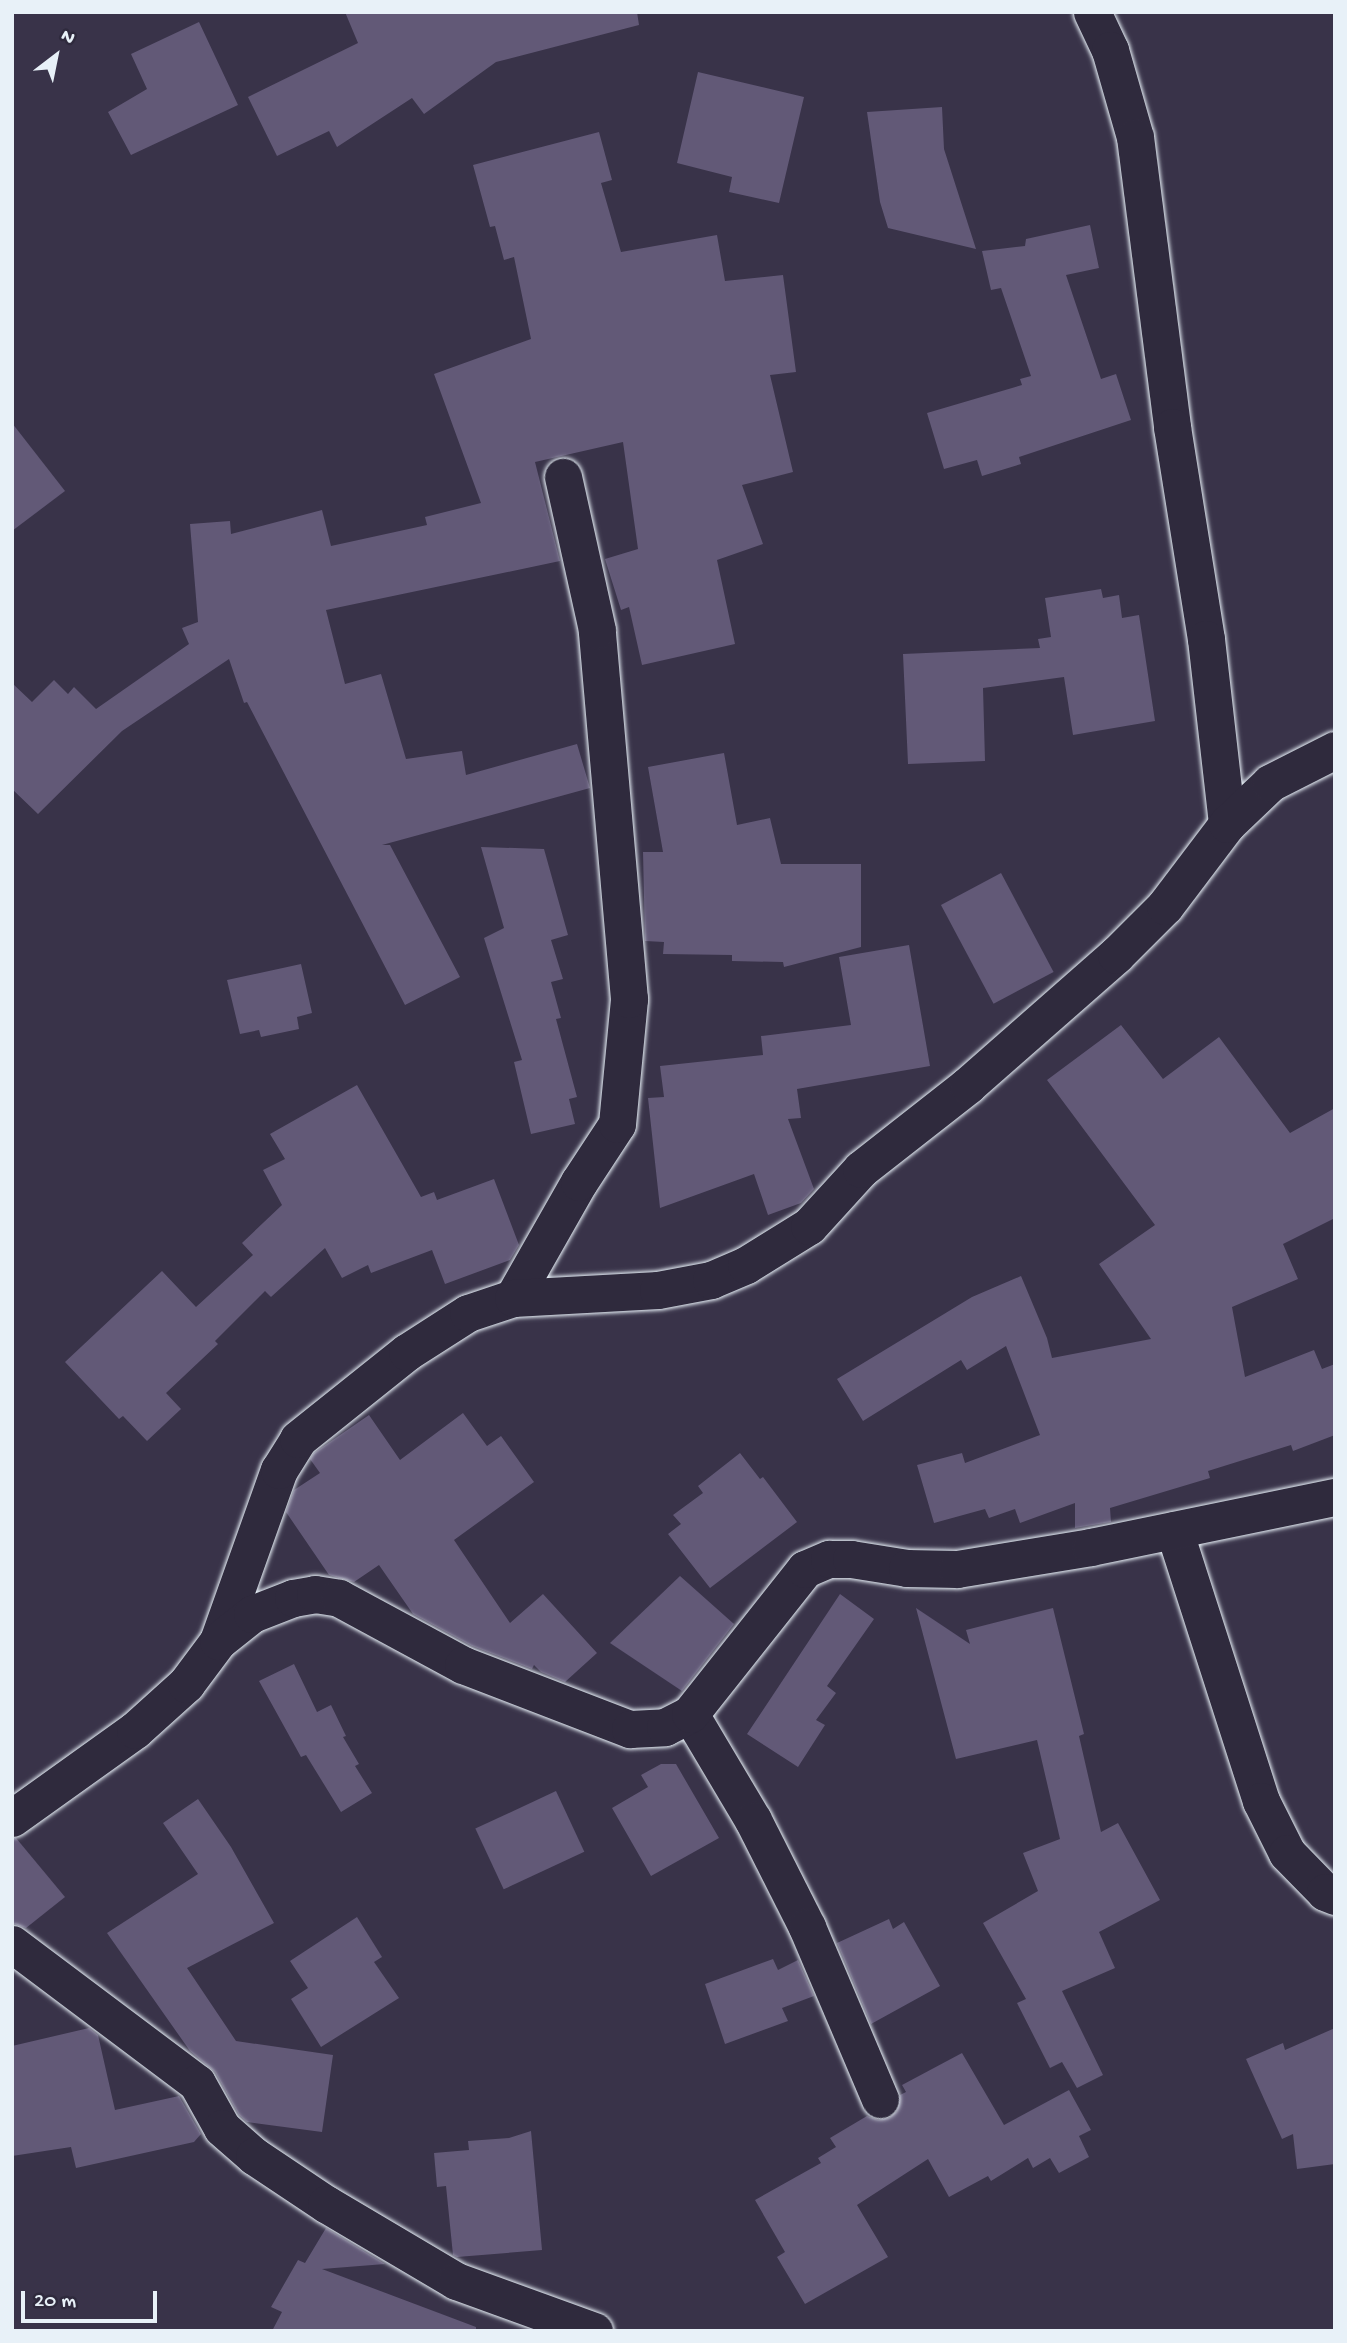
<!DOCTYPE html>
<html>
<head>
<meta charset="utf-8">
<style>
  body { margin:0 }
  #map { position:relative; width:1347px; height:2343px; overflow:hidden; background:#393349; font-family:"Gochi Hand",sans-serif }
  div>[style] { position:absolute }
  .building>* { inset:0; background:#625977; transform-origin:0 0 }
  .roads { filter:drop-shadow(0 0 2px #e8f1f8) drop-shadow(0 0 2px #e8f1f8) }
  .minor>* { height:37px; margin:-18.5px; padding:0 18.5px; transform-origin:18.5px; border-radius:18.5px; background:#2f2a3d }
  span { translate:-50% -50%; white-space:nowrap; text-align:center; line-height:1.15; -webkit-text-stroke:5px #2f2a3d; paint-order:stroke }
  .frame { position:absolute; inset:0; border:14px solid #e8f1f8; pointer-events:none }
  .north { position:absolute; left:21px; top:21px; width:70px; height:70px; -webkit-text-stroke:5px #2f2a3d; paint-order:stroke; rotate:32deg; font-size:19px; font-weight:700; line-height:28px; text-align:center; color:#e8f1f8 }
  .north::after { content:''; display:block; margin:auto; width:24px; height:32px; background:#e8f1f8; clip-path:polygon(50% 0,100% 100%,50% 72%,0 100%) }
  .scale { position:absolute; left:21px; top:2291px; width:136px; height:32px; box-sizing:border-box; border:4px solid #e8f1f8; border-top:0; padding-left:9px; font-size:21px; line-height:24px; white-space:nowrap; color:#e8f1f8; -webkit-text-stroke:5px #2f2a3d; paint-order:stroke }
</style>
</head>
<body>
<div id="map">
  <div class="building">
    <i style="clip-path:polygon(345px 12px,637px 12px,639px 25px,496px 62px,424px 114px,412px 98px,337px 147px,329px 131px,277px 156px,248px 97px,358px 43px)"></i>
    <i style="clip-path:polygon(199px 22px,238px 105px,131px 155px,108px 112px,147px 89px,131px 54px)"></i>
    <i style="clip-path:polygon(698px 72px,804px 97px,779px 203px,729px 192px,732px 177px,677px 163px)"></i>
    <i style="clip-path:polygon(942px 107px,944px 149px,976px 249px,888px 228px,880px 202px,867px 112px)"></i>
    <i style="clip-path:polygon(599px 132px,612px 180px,601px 183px,621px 252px,717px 235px,725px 281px,783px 275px,796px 372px,770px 375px,793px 472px,742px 485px,763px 544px,717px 560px,735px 644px,642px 665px,629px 607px,621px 610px,605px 559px,638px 549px,623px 442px,535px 462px,560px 561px,326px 610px,345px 684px,381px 674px,406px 759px,462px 751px,466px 775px,577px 744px,590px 788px,382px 845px,390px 845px,460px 977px,405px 1005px,247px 702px,244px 703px,229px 659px,122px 731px,38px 814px,12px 789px,12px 683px,32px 702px,54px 680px,68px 694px,74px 687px,96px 709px,189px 644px,182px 628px,198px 622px,190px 524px,230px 521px,231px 534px,322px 510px,331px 546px,427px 525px,425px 517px,481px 503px,434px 374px,531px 339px,514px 257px,504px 260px,495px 226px,490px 227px,473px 165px)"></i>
    <i style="clip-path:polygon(1090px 225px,1099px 268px,1066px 275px,1101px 379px,1116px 374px,1131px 420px,1019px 457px,1021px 464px,982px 476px,977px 460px,944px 469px,927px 413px,1022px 385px,1020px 379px,1031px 376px,1001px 288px,991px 290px,982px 251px,1025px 246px,1026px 239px)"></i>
    <i style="clip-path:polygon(12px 423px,65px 491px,12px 531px)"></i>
    <i style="clip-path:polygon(1101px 589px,1103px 598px,1119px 595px,1122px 618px,1139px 615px,1155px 721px,1073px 735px,1064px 677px,983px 688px,985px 761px,908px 764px,903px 654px,1040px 648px,1038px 639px,1051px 637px,1045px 598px)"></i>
    <i style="clip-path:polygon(724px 753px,737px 825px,770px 818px,781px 864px,861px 864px,861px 947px,784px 967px,783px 962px,732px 961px,732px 955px,663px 954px,664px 942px,645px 941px,643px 852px,663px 852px,648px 767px)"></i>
    <i style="clip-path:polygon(481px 847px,544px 849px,568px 935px,551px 940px,563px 979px,551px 982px,561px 1018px,556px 1019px,577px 1097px,569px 1099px,575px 1124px,531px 1134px,514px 1062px,522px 1060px,484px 938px,504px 928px)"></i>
    <i style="left:1001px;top:873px;width:112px;height:68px;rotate:62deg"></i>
    <i style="clip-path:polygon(909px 945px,930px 1066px,797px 1089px,801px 1118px,788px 1119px,814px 1189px,801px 1203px,768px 1215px,754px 1174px,660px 1208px,648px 1098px,664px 1097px,660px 1066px,763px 1055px,761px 1036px,851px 1025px,839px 957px)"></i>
    <i style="clip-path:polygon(301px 964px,312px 1013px,297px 1017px,299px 1029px,261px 1037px,259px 1030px,240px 1034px,227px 980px)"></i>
    <i style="clip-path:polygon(1121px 1025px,1163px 1079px,1219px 1037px,1290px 1133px,1335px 1108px,1335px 1218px,1283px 1244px,1298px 1279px,1232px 1307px,1245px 1377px,1314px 1350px,1322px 1369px,1335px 1364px,1335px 1435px,1293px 1451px,1291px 1445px,1208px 1471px,1210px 1478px,1110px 1508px,1111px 1522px,1075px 1528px,1075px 1503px,1020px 1523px,1015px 1509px,989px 1518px,985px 1509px,934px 1523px,917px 1465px,962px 1453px,965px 1463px,1040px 1435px,1006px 1346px,967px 1370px,961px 1360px,863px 1421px,837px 1379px,972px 1297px,1021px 1276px,1047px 1338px,1052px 1358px,1151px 1339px,1099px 1264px,1155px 1225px,1047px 1080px)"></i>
    <i style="clip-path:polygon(357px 1085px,421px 1197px,434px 1192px,437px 1200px,494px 1179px,519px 1245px,510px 1260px,445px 1284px,432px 1250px,371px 1273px,368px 1265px,342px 1278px,325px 1248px,271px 1297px,265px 1291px,215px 1341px,218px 1344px,166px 1393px,181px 1409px,147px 1441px,123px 1416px,119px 1419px,65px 1362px,162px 1271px,196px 1307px,253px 1255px,242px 1243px,282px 1205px,263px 1170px,285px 1159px,270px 1134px)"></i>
    <i style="clip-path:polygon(463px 1413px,487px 1446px,501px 1436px,534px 1482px,454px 1540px,510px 1623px,543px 1594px,597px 1653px,565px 1682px,541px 1672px,534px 1665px,532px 1669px,472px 1646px,413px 1614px,379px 1565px,354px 1582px,329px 1575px,286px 1512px,294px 1490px,320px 1473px,310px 1459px,314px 1453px,369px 1415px,400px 1460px)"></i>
    <i style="clip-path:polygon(740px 1453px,760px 1479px,763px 1477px,797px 1522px,710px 1588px,668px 1534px,681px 1524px,673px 1515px,703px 1493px,698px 1486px)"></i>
    <i style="clip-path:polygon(680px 1576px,734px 1624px,682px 1691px,610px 1643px)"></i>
    <i style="clip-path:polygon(840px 1594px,874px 1619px,827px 1686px,836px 1693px,816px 1720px,825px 1725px,798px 1767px,747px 1734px)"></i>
    <i style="clip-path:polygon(916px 1608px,970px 1644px,966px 1630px,1053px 1608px,1084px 1734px,1079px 1736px,1101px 1832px,1118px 1823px,1160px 1900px,1099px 1932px,1115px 1968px,1062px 1991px,1103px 2075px,1077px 2088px,1062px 2062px,1050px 2068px,1017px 2003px,1026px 1999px,983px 1923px,1038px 1891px,1023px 1853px,1060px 1839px,1037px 1740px,956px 1759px)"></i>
    <i style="clip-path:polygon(294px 1664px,317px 1712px,331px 1705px,346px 1736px,343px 1737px,359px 1764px,355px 1766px,372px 1793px,341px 1812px,306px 1755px,301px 1757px,259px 1681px)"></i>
    <i style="clip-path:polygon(661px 1764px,676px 1764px,719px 1838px,651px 1876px,612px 1808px,648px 1787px,641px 1775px)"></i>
    <i style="left:556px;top:1791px;width:67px;height:89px;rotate:65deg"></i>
    <i style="clip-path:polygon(198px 1799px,231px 1847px,274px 1923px,187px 1968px,236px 2041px,333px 2055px,322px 2132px,247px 2122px,239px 2115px,215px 2072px,190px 2051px,107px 1933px,198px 1874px,163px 1823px)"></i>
    <i style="clip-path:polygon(16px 1838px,65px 1897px,26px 1928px,12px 1923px,12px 1839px)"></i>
    <i style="clip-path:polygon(357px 1917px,382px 1957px,374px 1962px,399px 1998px,321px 2047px,291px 1999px,308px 1988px,290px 1961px)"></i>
    <i style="clip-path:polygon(889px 1919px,893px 1929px,904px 1922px,940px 1986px,871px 2024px,837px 1943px)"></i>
    <i style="clip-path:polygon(773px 1959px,778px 1970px,798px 1960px,814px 1996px,782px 2008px,788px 2021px,725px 2044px,705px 1984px)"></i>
    <i style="clip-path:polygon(89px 2028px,98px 2035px,115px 2110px,179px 2096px,201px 2134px,194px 2142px,76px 2168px,71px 2147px,12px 2156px,12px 2046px)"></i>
    <i style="clip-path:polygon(1335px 2028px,1335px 2164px,1297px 2169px,1293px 2134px,1282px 2139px,1246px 2059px,1283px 2043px,1285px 2050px)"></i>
    <i style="clip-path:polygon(962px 2053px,1004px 2125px,1069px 2090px,1091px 2130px,1079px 2136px,1089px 2157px,1059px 2173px,1050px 2158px,1033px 2168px,1028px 2158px,991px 2181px,988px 2176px,949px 2197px,928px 2159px,857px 2205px,888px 2257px,805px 2304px,777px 2257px,785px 2252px,755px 2200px,821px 2163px,818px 2158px,836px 2147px,830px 2138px,867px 2116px,878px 2120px,889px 2118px,897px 2111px,900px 2095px,906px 2092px,902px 2085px)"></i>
    <i style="clip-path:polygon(531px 2131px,542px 2250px,457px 2257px,453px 2255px,446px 2186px,437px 2187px,434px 2153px,469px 2150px,468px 2141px,509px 2138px)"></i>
    <i style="clip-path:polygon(326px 2228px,385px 2264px,322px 2269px,476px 2327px,476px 2331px,272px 2331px,282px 2312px,271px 2307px,298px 2260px,305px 2263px)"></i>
  </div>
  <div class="roads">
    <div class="minor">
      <i style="left:1092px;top:12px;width:42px;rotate:64.7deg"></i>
      <i style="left:1110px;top:50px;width:91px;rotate:74deg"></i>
      <i style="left:1135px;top:137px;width:292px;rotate:82.7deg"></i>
      <i style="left:1172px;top:427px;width:215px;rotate:80.9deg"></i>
      <i style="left:1206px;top:639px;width:186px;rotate:83.5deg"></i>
      <i style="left:513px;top:1298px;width:133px;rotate:-60.4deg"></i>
      <i style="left:579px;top:1182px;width:69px;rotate:-56.8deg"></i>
      <i style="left:617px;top:1124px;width:126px;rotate:-84.5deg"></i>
      <i style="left:629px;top:999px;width:370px;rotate:-95deg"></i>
      <i style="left:597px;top:630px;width:157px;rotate:-102.5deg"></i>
      <i style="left:1174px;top:1530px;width:285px;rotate:72.2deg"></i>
      <i style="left:1261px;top:1801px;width:58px;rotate:63.4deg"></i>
      <i style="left:1287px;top:1853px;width:54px;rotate:45.7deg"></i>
      <i style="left:1325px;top:1892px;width:11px;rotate:22deg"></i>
      <i style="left:218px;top:1641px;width:182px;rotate:-70.4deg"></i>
      <i style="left:279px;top:1470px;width:36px;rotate:-58deg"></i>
      <i style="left:298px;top:1439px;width:139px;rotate:-38.6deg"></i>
      <i style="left:407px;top:1352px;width:72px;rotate:-32.6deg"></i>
      <i style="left:468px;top:1313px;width:47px;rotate:-18.4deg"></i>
      <i style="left:513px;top:1298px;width:145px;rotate:-3.2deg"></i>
      <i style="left:658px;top:1290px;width:54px;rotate:-10.7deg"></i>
      <i style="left:711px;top:1280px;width:38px;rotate:-23deg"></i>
      <i style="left:746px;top:1265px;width:74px;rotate:-31.8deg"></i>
      <i style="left:809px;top:1226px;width:77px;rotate:-47.6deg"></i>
      <i style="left:861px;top:1169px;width:136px;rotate:-38.1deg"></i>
      <i style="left:968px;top:1085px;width:197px;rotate:-41.3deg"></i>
      <i style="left:1116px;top:955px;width:69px;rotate:-45deg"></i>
      <i style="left:1165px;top:906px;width:103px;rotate:-52.9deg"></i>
      <i style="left:1227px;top:824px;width:59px;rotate:-43.6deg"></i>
      <i style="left:1270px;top:783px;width:73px;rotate:-26.9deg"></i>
      <i style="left:690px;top:1714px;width:123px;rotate:59.3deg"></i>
      <i style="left:753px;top:1820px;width:120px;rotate:63.2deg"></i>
      <i style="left:807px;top:1927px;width:187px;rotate:67deg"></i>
      <i style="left:12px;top:1818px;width:151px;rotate:-35.6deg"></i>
      <i style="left:135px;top:1730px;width:69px;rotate:-42deg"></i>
      <i style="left:186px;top:1684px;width:54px;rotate:-53.3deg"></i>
      <i style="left:218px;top:1641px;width:43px;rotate:-38.5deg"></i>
      <i style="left:252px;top:1614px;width:44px;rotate:-21.3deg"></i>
      <i style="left:293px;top:1598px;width:22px;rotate:-10deg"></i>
      <i style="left:315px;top:1594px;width:24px;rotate:9deg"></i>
      <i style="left:339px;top:1598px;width:141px;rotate:28.4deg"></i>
      <i style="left:463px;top:1665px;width:179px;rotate:21deg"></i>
      <i style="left:630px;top:1729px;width:35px;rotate:-3deg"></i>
      <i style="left:665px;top:1727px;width:28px;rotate:-27deg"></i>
      <i style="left:690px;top:1714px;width:185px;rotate:-51.6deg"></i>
      <i style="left:805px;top:1569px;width:26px;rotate:-23deg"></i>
      <i style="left:829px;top:1559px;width:22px"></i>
      <i style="left:851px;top:1559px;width:57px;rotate:9.1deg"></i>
      <i style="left:907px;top:1568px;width:50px;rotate:1.1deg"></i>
      <i style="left:957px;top:1569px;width:136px;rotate:-9.3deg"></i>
      <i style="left:1091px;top:1547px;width:249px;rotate:-11.6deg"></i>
      <i style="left:12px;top:1944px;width:231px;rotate:36.9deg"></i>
      <i style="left:197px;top:2083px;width:51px;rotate:60.9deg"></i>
      <i style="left:222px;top:2128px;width:43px;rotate:41.2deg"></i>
      <i style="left:254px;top:2156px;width:87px;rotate:33.7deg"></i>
      <i style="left:326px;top:2204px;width:151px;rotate:30.6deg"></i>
      <i style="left:456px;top:2281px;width:147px;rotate:19.9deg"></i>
    </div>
  </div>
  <div class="frame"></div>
  <div class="north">N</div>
  <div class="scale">20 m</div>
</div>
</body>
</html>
